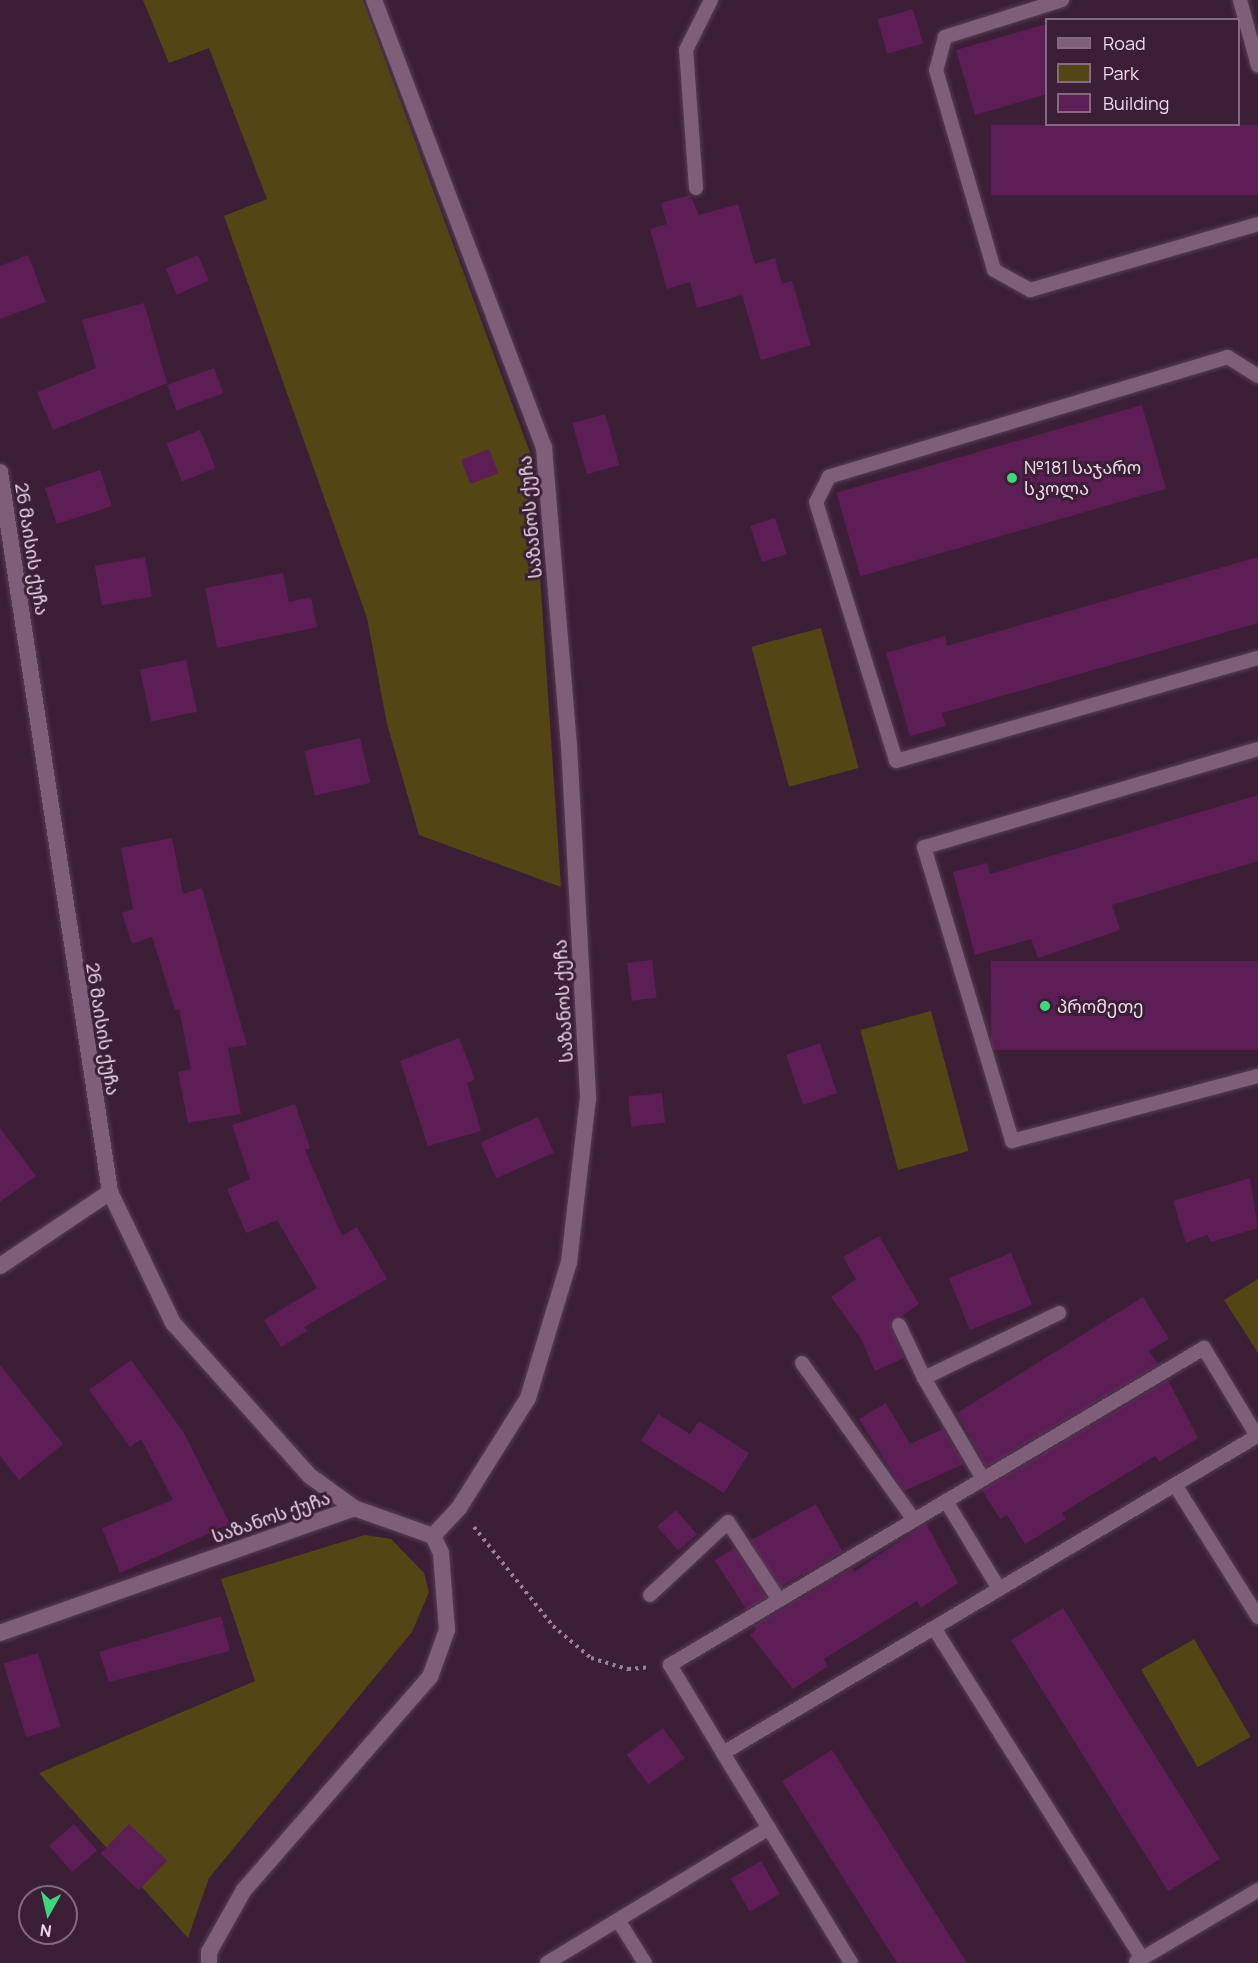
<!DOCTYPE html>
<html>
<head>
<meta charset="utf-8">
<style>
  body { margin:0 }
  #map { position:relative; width:1258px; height:1963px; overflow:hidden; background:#3c1f37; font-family:Manrope,"Noto Sans Georgian",sans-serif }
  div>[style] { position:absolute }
  .green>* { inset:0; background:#544514; transform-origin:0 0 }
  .building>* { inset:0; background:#5c1e55; transform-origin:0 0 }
  .path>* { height:4px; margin-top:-2px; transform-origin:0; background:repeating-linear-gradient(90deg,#9a8296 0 3px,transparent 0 7.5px) }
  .roads { filter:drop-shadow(0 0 2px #573e54) drop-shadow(0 0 2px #573e54) }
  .service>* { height:14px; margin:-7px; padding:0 7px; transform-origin:7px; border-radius:7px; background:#7f5e7a }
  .minor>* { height:16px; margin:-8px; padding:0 8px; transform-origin:8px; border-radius:8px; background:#7f5e7a }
  .dots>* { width:16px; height:16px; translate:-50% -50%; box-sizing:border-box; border:3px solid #3c1f37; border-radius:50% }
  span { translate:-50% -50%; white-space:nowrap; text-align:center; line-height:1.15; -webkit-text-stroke:6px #3c1f37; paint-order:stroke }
  .poi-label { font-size:18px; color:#eddaea }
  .left { translate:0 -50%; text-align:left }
  .street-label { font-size:18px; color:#eddaea }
  .legend { position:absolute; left:1045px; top:18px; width:195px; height:108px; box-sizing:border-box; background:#3c1f37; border:2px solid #836a7f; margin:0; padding:8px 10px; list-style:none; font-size:18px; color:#eddaea }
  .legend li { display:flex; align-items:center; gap:12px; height:30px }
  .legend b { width:30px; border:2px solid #836a7f }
  .north { position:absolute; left:18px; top:1885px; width:60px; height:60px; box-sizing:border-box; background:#3c1f37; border:2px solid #836a7f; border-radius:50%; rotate:188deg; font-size:16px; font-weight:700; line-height:24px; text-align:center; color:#eddaea }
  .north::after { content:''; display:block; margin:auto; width:21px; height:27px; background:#3fd77d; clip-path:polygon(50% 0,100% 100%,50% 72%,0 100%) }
</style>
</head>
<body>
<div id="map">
  <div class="green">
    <i style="clip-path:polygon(143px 0,363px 0,532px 458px,561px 887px,419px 835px,387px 724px,367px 618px,224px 216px,267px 199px,209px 48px,169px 63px)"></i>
    <i style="left:821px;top:628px;width:145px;height:72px;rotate:75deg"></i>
    <i style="left:931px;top:1011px;width:145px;height:73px;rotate:75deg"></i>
    <i style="clip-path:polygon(1258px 1279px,1258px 1353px,1224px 1300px)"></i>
    <i style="clip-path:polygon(365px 1535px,391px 1539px,424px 1573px,429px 1592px,412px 1632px,209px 1878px,188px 1938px,39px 1773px,255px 1681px,221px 1579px)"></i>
    <i style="left:1194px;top:1639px;width:113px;height:61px;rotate:60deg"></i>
  </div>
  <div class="building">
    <i style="left:913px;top:9px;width:36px;height:37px;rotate:74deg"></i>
    <i style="clip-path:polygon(1047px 24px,1047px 94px,975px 115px,956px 50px)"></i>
    <i style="left:1258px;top:125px;width:70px;height:267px;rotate:90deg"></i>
    <i style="clip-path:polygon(690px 195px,699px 215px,738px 204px,755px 264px,775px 258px,782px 284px,792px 281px,811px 345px,761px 360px,742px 295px,697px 308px,690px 282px,667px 289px,650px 229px,667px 224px,661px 203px)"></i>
    <i style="clip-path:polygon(28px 255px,46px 302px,0 319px,0 266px)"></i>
    <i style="left:198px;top:255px;width:28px;height:35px;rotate:67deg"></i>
    <i style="clip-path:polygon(144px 303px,167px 383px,53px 430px,37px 392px,96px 368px,82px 320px)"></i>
    <i style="left:214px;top:368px;width:27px;height:50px;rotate:70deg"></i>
    <i style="left:1142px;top:405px;width:87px;height:318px;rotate:74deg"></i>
    <i style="left:605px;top:414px;width:53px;height:34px;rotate:74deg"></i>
    <i style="left:200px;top:430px;width:41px;height:36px;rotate:68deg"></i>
    <i style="left:489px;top:449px;width:26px;height:30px;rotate:69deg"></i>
    <i style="left:100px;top:470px;width:38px;height:58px;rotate:72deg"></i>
    <i style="left:775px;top:518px;width:38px;height:26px;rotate:72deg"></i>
    <i style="left:145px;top:557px;width:40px;height:51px;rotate:80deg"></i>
    <i style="clip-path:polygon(1258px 557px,1258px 623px,942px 713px,946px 726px,910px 736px,886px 653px,945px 636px,947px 646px)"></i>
    <i style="clip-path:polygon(283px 573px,289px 602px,311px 597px,317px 627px,217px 648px,205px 588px)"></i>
    <i style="left:186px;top:660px;width:53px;height:47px;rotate:78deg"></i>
    <i style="left:360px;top:738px;width:46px;height:57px;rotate:77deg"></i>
    <i style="clip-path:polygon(1258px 795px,1258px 861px,1112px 905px,1120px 930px,1038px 958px,1031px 939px,975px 955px,953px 872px,987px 863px,990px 874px)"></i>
    <i style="clip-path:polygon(172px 838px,183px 894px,202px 888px,247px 1045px,228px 1048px,241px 1114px,188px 1123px,178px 1072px,191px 1069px,179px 1009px,175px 1010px,152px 937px,132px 944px,122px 913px,133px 909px,121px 848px)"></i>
    <i style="left:652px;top:960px;width:38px;height:25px;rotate:83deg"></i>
    <i style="left:1258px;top:961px;width:89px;height:267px;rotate:90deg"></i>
    <i style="clip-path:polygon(459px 1038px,475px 1079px,467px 1083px,481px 1131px,428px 1146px,400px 1061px)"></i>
    <i style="left:820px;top:1043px;width:53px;height:36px;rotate:71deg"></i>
    <i style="left:662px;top:1093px;width:30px;height:34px;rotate:84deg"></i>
    <i style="clip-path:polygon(295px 1104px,310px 1148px,305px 1150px,342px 1236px,357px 1227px,387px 1279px,304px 1327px,307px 1331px,281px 1347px,264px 1320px,317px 1288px,277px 1220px,246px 1233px,227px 1189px,250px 1179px,232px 1125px)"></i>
    <i style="left:538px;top:1117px;width:39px;height:63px;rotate:66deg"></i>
    <i style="clip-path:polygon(0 1128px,36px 1176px,0 1202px)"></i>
    <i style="clip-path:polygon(1250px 1178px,1258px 1228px,1211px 1242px,1207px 1235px,1186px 1243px,1173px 1201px)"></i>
    <i style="clip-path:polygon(879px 1236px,919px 1304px,890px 1324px,904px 1358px,875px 1371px,860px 1337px,831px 1297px,856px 1279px,843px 1257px)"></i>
    <i style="left:1011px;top:1253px;width:56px;height:67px;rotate:68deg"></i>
    <i style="clip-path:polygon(1143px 1297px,1169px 1339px,1149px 1351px,1158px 1365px,986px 1467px,957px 1413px)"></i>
    <i style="clip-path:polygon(131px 1360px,184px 1433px,230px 1524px,120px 1573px,102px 1528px,173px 1500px,141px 1439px,130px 1447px,89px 1390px)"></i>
    <i style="clip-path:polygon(0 1365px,63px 1444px,19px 1480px,0 1456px)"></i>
    <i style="clip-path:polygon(1168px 1380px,1198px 1438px,1159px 1462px,1155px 1456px,1062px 1513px,1066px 1519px,1025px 1544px,1007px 1515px,1000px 1519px,982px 1490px)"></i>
    <i style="clip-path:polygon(886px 1403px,910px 1444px,943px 1429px,964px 1464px,904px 1491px,859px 1419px)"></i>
    <i style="clip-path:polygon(658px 1414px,690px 1434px,699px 1421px,749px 1453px,724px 1493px,641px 1441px)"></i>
    <i style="left:816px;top:1504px;width:55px;height:75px;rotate:61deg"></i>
    <i style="left:676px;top:1510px;width:32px;height:25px;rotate:49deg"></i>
    <i style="clip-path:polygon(926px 1523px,958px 1583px,921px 1608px,917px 1601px,824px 1659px,828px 1666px,793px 1689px,750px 1635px,756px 1630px,754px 1626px,852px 1568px,854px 1572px)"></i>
    <i style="left:734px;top:1548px;width:59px;height:23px;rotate:57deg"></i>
    <i style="left:1063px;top:1608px;width:296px;height:61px;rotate:58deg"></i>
    <i style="clip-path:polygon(221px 1616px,230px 1651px,109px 1682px,99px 1652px)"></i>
    <i style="left:38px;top:1653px;width:77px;height:36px;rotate:73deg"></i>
    <i style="left:663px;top:1728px;width:37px;height:45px;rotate:54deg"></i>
    <i style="clip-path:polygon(832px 1750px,967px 1963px,897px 1963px,782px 1781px)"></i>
    <i style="left:74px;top:1824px;width:35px;height:33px;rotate:49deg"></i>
    <i style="left:129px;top:1824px;width:53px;height:41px;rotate:44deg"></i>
    <i style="left:761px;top:1861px;width:38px;height:35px;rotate:60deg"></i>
  </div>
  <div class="path">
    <i style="left:474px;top:1527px;width:127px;rotate:51.4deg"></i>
    <i style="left:553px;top:1626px;width:50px;rotate:40.1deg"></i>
    <i style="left:591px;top:1658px;width:39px;rotate:17deg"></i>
    <i style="left:628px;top:1669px;width:21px;rotate:-5deg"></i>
  </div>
  <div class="roads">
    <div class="service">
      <i style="left:1062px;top:0;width:123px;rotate:162.5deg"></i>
      <i style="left:945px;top:37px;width:34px;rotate:105deg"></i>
      <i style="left:936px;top:70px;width:208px;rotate:73.8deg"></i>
      <i style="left:994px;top:270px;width:41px;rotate:29.1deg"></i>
      <i style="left:1030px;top:290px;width:237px;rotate:-16.1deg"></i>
      <i style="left:1240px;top:0;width:68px;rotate:74.7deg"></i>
      <i style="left:696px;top:188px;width:138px;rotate:-94.1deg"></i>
      <i style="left:686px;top:50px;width:56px;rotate:-63.4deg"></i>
      <i style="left:1258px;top:376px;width:36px;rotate:-148deg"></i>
      <i style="left:1228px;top:357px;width:417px;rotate:163.3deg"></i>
      <i style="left:829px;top:477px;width:28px;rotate:117deg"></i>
      <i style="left:816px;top:502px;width:271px;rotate:72.8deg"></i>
      <i style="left:896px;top:761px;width:376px;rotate:-15.9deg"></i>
      <i style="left:1258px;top:749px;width:348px;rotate:163.6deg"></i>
      <i style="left:924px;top:847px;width:307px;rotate:73.3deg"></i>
      <i style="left:1012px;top:1141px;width:254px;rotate:-14.8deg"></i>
      <i style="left:899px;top:1325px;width:59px;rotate:64.7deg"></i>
      <i style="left:802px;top:1363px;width:193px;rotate:54.5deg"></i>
      <i style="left:983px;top:1479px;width:117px;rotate:-120.3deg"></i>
      <i style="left:924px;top:1378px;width:150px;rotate:-25.7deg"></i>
      <i style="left:1175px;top:1485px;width:156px;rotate:57.8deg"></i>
      <i style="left:946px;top:1501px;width:103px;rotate:58.9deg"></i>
      <i style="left:650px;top:1595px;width:107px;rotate:-43.1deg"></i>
      <i style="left:728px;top:1522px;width:93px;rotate:56.8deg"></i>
      <i style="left:934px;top:1628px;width:390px;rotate:57.8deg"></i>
      <i style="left:723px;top:1753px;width:621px;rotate:-30.69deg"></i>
      <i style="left:1257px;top:1436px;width:103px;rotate:-121.1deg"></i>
      <i style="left:1204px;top:1348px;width:621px;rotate:149.31deg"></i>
      <i style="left:670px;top:1665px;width:103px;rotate:58.9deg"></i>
      <i style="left:723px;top:1753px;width:246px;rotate:58.6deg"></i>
      <i style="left:618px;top:1920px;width:51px;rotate:57.9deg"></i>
      <i style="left:1136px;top:1962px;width:142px;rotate:-30.5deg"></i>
      <i style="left:547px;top:1963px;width:260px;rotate:-31.3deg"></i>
    </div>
    <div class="minor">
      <i style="left:374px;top:0;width:479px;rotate:69.2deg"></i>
      <i style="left:544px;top:448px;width:298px;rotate:85.2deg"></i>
      <i style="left:569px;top:745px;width:354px;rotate:86.9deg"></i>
      <i style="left:588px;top:1098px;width:165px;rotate:96.6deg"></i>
      <i style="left:569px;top:1262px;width:142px;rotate:106.8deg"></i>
      <i style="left:528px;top:1398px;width:130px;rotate:122.1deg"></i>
      <i style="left:459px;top:1508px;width:38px;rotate:133deg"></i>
      <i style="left:0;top:472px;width:728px;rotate:81.31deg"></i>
      <i style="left:110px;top:1192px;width:145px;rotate:64.3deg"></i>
      <i style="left:173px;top:1323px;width:205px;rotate:48.2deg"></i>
      <i style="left:310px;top:1476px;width:54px;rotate:36deg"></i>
      <i style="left:354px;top:1508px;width:84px;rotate:19.5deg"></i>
      <i style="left:0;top:1266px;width:133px;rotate:-33.9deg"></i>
      <i style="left:0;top:1633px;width:375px;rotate:-19.4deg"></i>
      <i style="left:209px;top:1963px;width:11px;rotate:-90deg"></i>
      <i style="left:209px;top:1952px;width:71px;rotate:-60.6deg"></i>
      <i style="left:244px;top:1890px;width:283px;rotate:-48.9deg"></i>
      <i style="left:430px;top:1677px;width:50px;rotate:-70.1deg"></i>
      <i style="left:447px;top:1630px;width:77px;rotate:-94.5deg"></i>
      <i style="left:441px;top:1553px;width:19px;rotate:-115deg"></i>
    </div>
  </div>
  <div class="dots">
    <i style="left:1012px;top:478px;background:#3fd77d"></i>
    <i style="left:1045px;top:1006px;background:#3fd77d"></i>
  </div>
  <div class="poi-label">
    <span class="left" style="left:1024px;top:478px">№181 საჯარო<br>სკოლა</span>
    <span class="left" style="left:1057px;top:1006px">პრომეთე</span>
  </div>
  <div class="street-label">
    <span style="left:530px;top:517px;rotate:-95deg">საზანოს ქუჩა</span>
    <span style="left:32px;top:549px;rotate:81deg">26 მაისის ქუჩა</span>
    <span style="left:563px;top:1001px;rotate:-93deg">საზანოს ქუჩა</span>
    <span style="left:103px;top:1029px;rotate:81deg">26 მაისის ქუჩა</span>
    <span style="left:271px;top:1517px;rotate:-19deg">საზანოს ქუჩა</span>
  </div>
  <ul class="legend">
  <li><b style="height:8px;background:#7f5e7a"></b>Road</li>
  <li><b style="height:16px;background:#544514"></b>Park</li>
  <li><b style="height:16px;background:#5c1e55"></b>Building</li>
  </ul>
  <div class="north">N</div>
</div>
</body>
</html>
